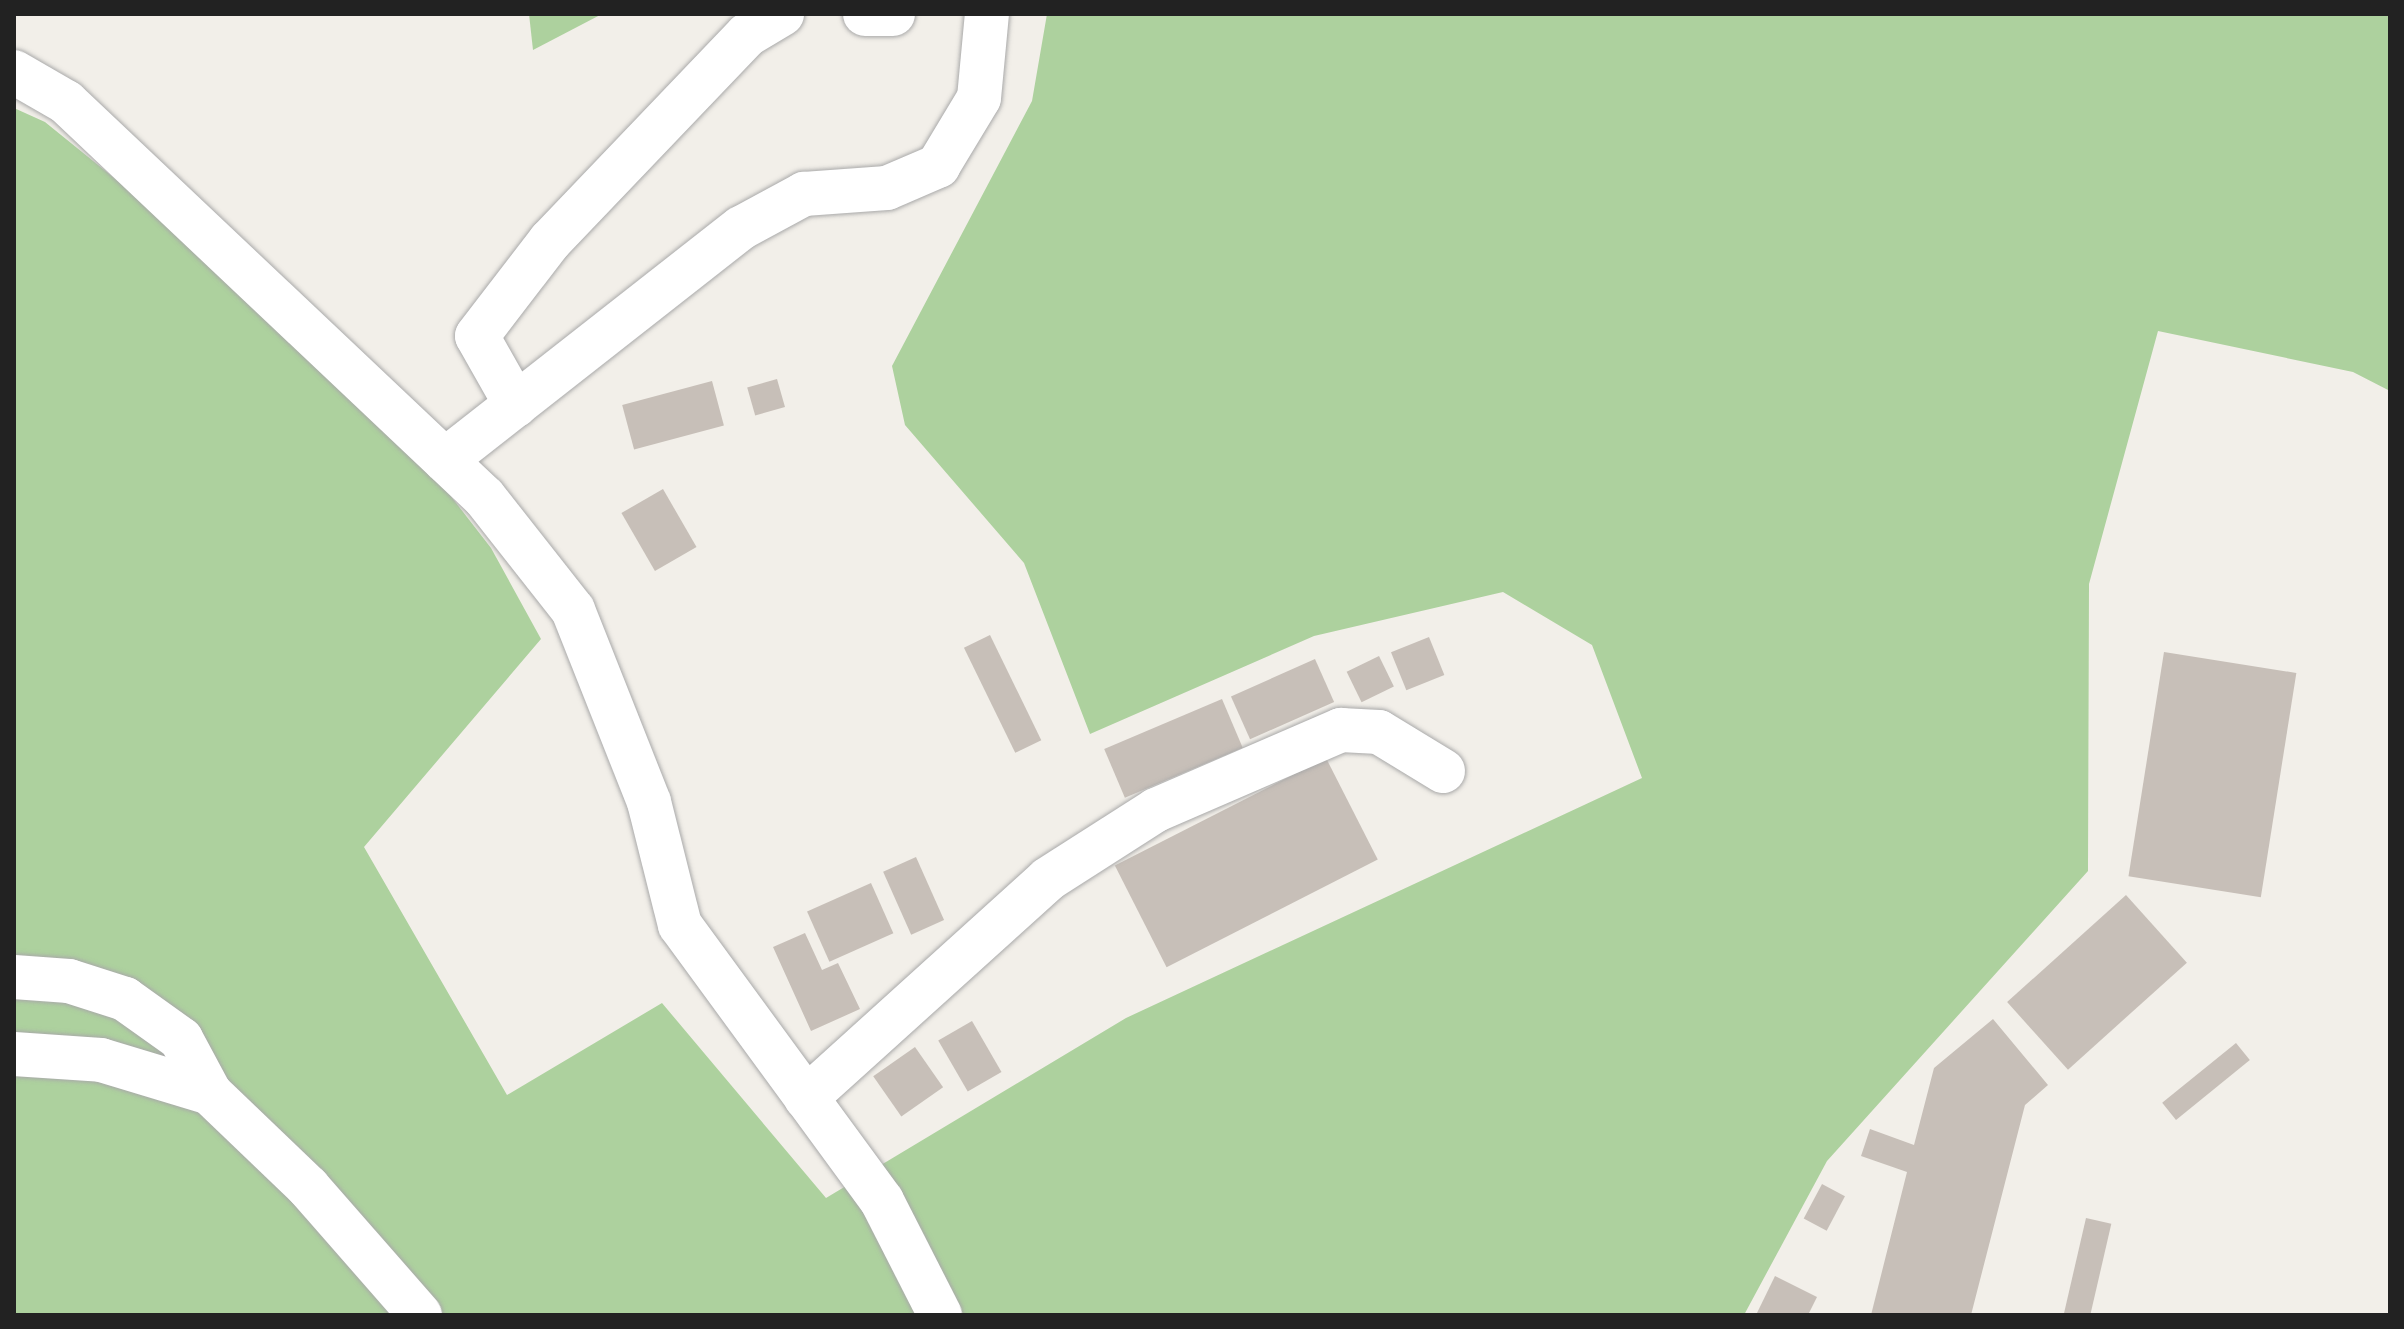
<!DOCTYPE html>
<html>
<head>
<meta charset="utf-8">
<style>
  body { margin:0 }
  #map { position:relative; width:2404px; height:1329px; overflow:hidden; background:#f2efe9; font-family:Inter,sans-serif }
  div>[style] { position:absolute }
  .forest>* { inset:0; background:#add19e }
  .building>* { inset:0; background:#c7bfb8; transform-origin:0 0 }
  .roads { filter:drop-shadow(0 0 2px #a9a9a9) drop-shadow(0 0 2px #a9a9a9) }
  .minor>* { height:44px; margin:-22px; padding:0 22px; transform-origin:22px; border-radius:22px; background:#fff }
  span { translate:-50% -50%; white-space:nowrap; text-align:center; line-height:1.15; -webkit-text-stroke:6px #fff; paint-order:stroke }
  .frame { position:absolute; inset:0; border:16px solid #222; pointer-events:none }
</style>
</head>
<body>
<div id="map">
  <div class="forest">
    <i style="clip-path:polygon(529px 14px,602px 14px,533px 50px)"></i>
    <i style="clip-path:polygon(1047px 14px,2390px 14px,2390px 391px,2353px 372px,2158px 331px,2089px 584px,2088px 871px,1827px 1161px,1744px 1315px,14px 1315px,14px 108px,45px 122px,356px 374px,491px 548px,541px 639px,364px 847px,507px 1095px,662px 1003px,826px 1198px,1126px 1018px,1642px 778px,1592px 645px,1503px 592px,1314px 636px,1090px 734px,1024px 563px,905px 425px,892px 366px,1032px 101px)"></i>
  </div>
  <div class="building">
    <i style="left:777px;top:379px;width:29px;height:31px;rotate:74deg"></i>
    <i style="left:712px;top:381px;width:46px;height:93px;rotate:75deg"></i>
    <i style="left:663px;top:489px;width:67px;height:48px;rotate:60deg"></i>
    <i style="left:990px;top:635px;width:117px;height:29px;rotate:64deg"></i>
    <i style="left:1429px;top:637px;width:41px;height:41px;rotate:68deg"></i>
    <i style="left:2164px;top:652px;width:134px;height:227px;rotate:9deg"></i>
    <i style="left:1379px;top:656px;width:34px;height:36px;rotate:64deg"></i>
    <i style="left:1315px;top:659px;width:47px;height:92px;rotate:66deg"></i>
    <i style="left:1222px;top:699px;width:53px;height:128px;rotate:67deg"></i>
    <i style="left:1326px;top:758px;width:114px;height:237px;rotate:63deg"></i>
    <i style="left:916px;top:857px;width:69px;height:36px;rotate:66deg"></i>
    <i style="left:871px;top:883px;width:55px;height:70px;rotate:66deg"></i>
    <i style="left:2126px;top:895px;width:91px;height:160px;rotate:48deg"></i>
    <i style="clip-path:polygon(805px 933px,822px 970px,838px 963px,860px 1009px,811px 1031px,773px 947px)"></i>
    <i style="clip-path:polygon(1993px 1019px,2048px 1085px,2025px 1105px,1971px 1315px,1871px 1315px,1907px 1172px,1861px 1156px,1870px 1129px,1914px 1145px,1934px 1068px)"></i>
    <i style="left:972px;top:1021px;width:59px;height:39px;rotate:60deg"></i>
    <i style="left:2236px;top:1043px;width:22px;height:95px;rotate:51deg"></i>
    <i style="left:915px;top:1047px;width:49px;height:51px;rotate:55deg"></i>
    <i style="left:1822px;top:1184px;width:26px;height:39px;rotate:28deg"></i>
    <i style="left:2086px;top:1218px;width:26px;height:100px;rotate:13deg"></i>
    <i style="clip-path:polygon(1775px 1276px,1817px 1297px,1808px 1315px,1756px 1315px)"></i>
  </div>
  <div class="roads">
    <div class="minor">
      <i style="left:865px;top:14px;width:28px"></i>
      <i style="left:14px;top:72px;width:60px;rotate:30deg"></i>
      <i style="left:66px;top:102px;width:575px;rotate:43.38deg"></i>
      <i style="left:484px;top:497px;width:144px;rotate:51.8deg"></i>
      <i style="left:573px;top:610px;width:206px;rotate:68.4deg"></i>
      <i style="left:649px;top:802px;width:127px;rotate:75.9deg"></i>
      <i style="left:680px;top:925px;width:342px;rotate:53.8deg"></i>
      <i style="left:882px;top:1201px;width:128px;rotate:63deg"></i>
      <i style="left:516px;top:405px;width:79px;rotate:-119.5deg"></i>
      <i style="left:477px;top:336px;width:120px;rotate:-52.5deg"></i>
      <i style="left:550px;top:241px;width:285px;rotate:-46.3deg"></i>
      <i style="left:747px;top:35px;width:41px;rotate:-31deg"></i>
      <i style="left:445px;top:460px;width:376px;rotate:-38.1deg"></i>
      <i style="left:741px;top:228px;width:72px;rotate:-28.4deg"></i>
      <i style="left:804px;top:194px;width:83px;rotate:-4.1deg"></i>
      <i style="left:887px;top:188px;width:56px;rotate:-23.3deg"></i>
      <i style="left:938px;top:166px;width:79px;rotate:-58.9deg"></i>
      <i style="left:979px;top:98px;width:84px;rotate:-84.6deg"></i>
      <i style="left:14px;top:977px;width:55px;rotate:4.2deg"></i>
      <i style="left:69px;top:981px;width:59px;rotate:17.8deg"></i>
      <i style="left:125px;top:999px;width:69px;rotate:35.5deg"></i>
      <i style="left:181px;top:1039px;width:61px;rotate:61.8deg"></i>
      <i style="left:14px;top:1054px;width:87px;rotate:3.9deg"></i>
      <i style="left:101px;top:1060px;width:114px;rotate:16.8deg"></i>
      <i style="left:210px;top:1093px;width:136px;rotate:43.8deg"></i>
      <i style="left:308px;top:1187px;width:170px;rotate:48.8deg"></i>
      <i style="left:806px;top:1098px;width:326px;rotate:-42.1deg"></i>
      <i style="left:1048px;top:879px;width:128px;rotate:-32.6deg"></i>
      <i style="left:1156px;top:810px;width:202px;rotate:-23.4deg"></i>
      <i style="left:1341px;top:730px;width:38px;rotate:3deg"></i>
      <i style="left:1379px;top:732px;width:75px;rotate:31.4deg"></i>
    </div>
  </div>
  <div class="frame"></div>
</div>
</body>
</html>
